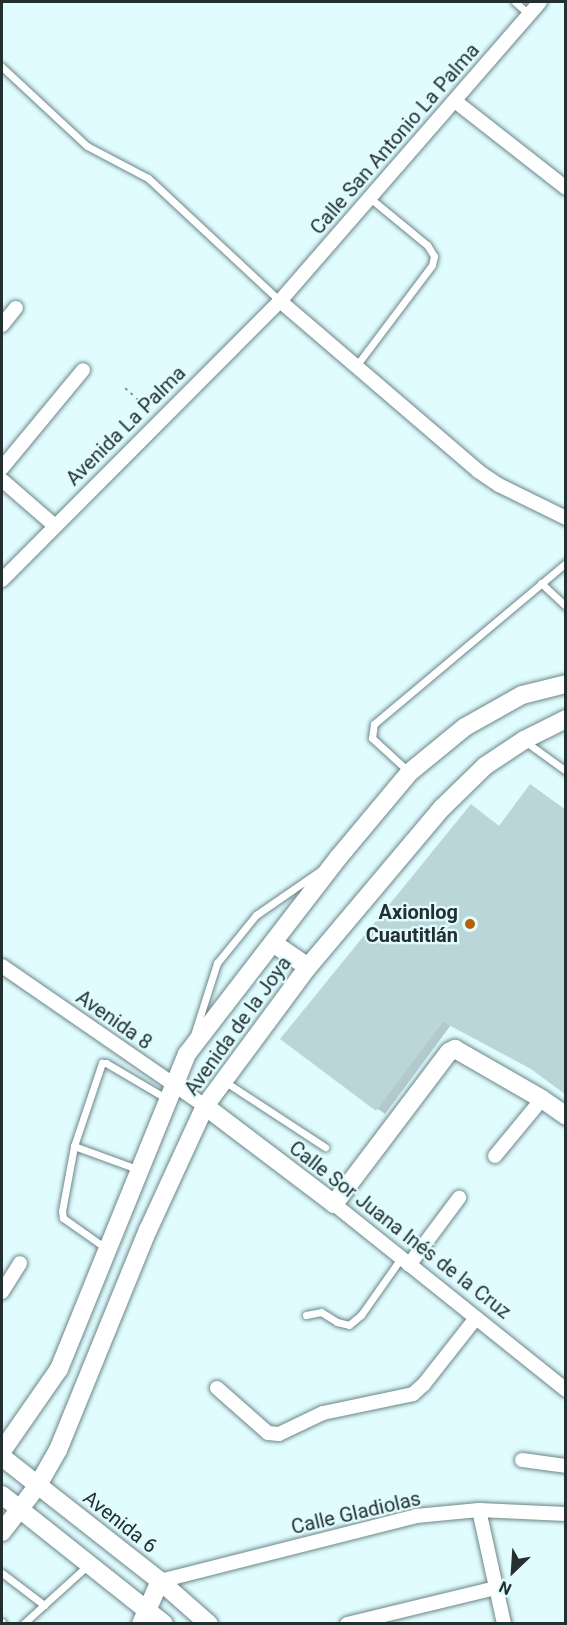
<!DOCTYPE html>
<html>
<head>
<meta charset="utf-8">
<style>
  body { margin:0 }
  #map { position:relative; width:567px; height:1625px; overflow:hidden; background:#e0fcff; font-family:Roboto,sans-serif }
  div>[style] { position:absolute }
  .shadow>* { inset:0; background:#0003 }
  .building>* { inset:0; background:#bbd6d9 }
  .path>* { height:2px; margin-top:-1px; transform-origin:0; background:repeating-linear-gradient(90deg,#889c9e 0 3px,transparent 0 7.5px) }
  .roads { filter:drop-shadow(0 0 2px #6c8688) drop-shadow(0 0 2px #6c8688) }
  .lane>* { height:7px; margin:-3.5px; padding:0 3.5px; transform-origin:3.5px; border-radius:3.5px; background:#fff }
  .street>* { height:14px; margin:-7px; padding:0 7px; transform-origin:7px; border-radius:7px; background:#fff }
  .secondary>* { height:18px; margin:-9px; padding:0 9px; transform-origin:9px; border-radius:9px; background:#fff }
  .dots>* { width:16px; height:16px; translate:-50% -50%; box-sizing:border-box; border:3px solid #e0fcff; border-radius:50% }
  span { translate:-50% -50%; white-space:nowrap; text-align:center; line-height:1.15; -webkit-text-stroke:4.5px #e0fcff; paint-order:stroke }
  .street-label { font-size:20px; color:#242f30 }
  .poi-label { font-size:20px; color:#242f30; font-weight:700 }
  .right { translate:-100% -50%; text-align:right }
  .frame { position:absolute; inset:0; border:3px solid #242f30; pointer-events:none }
  .north { position:absolute; left:483px; top:1541px; width:60px; height:60px; -webkit-text-stroke:4px #e0fcff; paint-order:stroke; rotate:205deg; font-size:16px; font-weight:700; line-height:24px; text-align:center; color:#242f30 }
  .north::after { content:''; display:block; margin:auto; width:21px; height:27px; background:#242f30; clip-path:polygon(50% 0,100% 100%,50% 72%,0 100%) }
</style>
</head>
<body>
<div id="map">
  <div class="shadow">
    <i style="clip-path:polygon(472px 806px,500px 827px,534px 1069px,451px 1025px,385px 1114px,282px 1039px)"></i>
  </div>
  <div class="building">
    <i style="clip-path:polygon(530px 784px,566px 810px,566px 1095px,531px 1069px,443px 1022px,376px 1111px,280px 1039px,471px 804px,499px 826px)"></i>
  </div>
  <div class="path">
    <i style="left:125px;top:388px;width:36px;rotate:42deg"></i>
  </div>
  <div class="roads">
    <div class="lane">
      <i style="left:515px;top:2px;width:18px;rotate:41deg"></i>
      <i style="left:2px;top:67px;width:116px;rotate:42.9deg"></i>
      <i style="left:87px;top:146px;width:69px;rotate:27.7deg"></i>
      <i style="left:148px;top:178px;width:180px;rotate:43deg"></i>
      <i style="left:356px;top:366px;width:126px;rotate:-53deg"></i>
      <i style="left:432px;top:265px;width:9px;rotate:-77deg"></i>
      <i style="left:434px;top:256px;width:13px;rotate:-122deg"></i>
      <i style="left:427px;top:245px;width:74px;rotate:-140.5deg"></i>
      <i style="left:541px;top:583px;width:34px;rotate:43deg"></i>
      <i style="left:526px;top:742px;width:49px;rotate:35.9deg"></i>
      <i style="left:408px;top:771px;width:49px;rotate:-137.5deg"></i>
      <i style="left:372px;top:738px;width:14px;rotate:-82deg"></i>
      <i style="left:374px;top:724px;width:251px;rotate:-40deg"></i>
      <i style="left:194px;top:1035px;width:76px;rotate:-72.3deg"></i>
      <i style="left:217px;top:963px;width:62px;rotate:-50.9deg"></i>
      <i style="left:256px;top:915px;width:79px;rotate:-34.7deg"></i>
      <i style="left:224px;top:1081px;width:121px;rotate:33.2deg"></i>
      <i style="left:74px;top:1146px;width:88px;rotate:-71.4deg"></i>
      <i style="left:102px;top:1063px;width:4px"></i>
      <i style="left:106px;top:1063px;width:71px;rotate:30.5deg"></i>
      <i style="left:107px;top:1249px;width:54px;rotate:-144.8deg"></i>
      <i style="left:63px;top:1218px;width:7px;rotate:-98deg"></i>
      <i style="left:62px;top:1211px;width:66px;rotate:-79.5deg"></i>
      <i style="left:74px;top:1146px;width:70px;rotate:20deg"></i>
      <i style="left:306px;top:1315px;width:15px;rotate:-11deg"></i>
      <i style="left:321px;top:1312px;width:19px;rotate:32deg"></i>
      <i style="left:337px;top:1322px;width:12px;rotate:14deg"></i>
      <i style="left:349px;top:1325px;width:16px;rotate:-40deg"></i>
      <i style="left:361px;top:1315px;width:70px;rotate:-54.9deg"></i>
      <i style="left:2px;top:1573px;width:53px;rotate:37.3deg"></i>
      <i style="left:2px;top:1622px;width:2px;rotate:63deg"></i>
      <i style="left:23px;top:1624px;width:88px;rotate:-42.2deg"></i>
    </div>
    <div class="street">
      <i style="left:455px;top:101px;width:141px;rotate:38.1deg"></i>
      <i style="left:280px;top:301px;width:261px;rotate:40.6deg"></i>
      <i style="left:478px;top:471px;width:25px;rotate:34deg"></i>
      <i style="left:499px;top:485px;width:75px;rotate:26.2deg"></i>
      <i style="left:2px;top:325px;width:22px;rotate:-51deg"></i>
      <i style="left:2px;top:468px;width:127px;rotate:-50.4deg"></i>
      <i style="left:2px;top:480px;width:69px;rotate:40.9deg"></i>
      <i style="left:2px;top:580px;width:394px;rotate:-45.1deg"></i>
      <i style="left:280px;top:301px;width:396px;rotate:-49deg"></i>
      <i style="left:2px;top:966px;width:247px;rotate:34.6deg"></i>
      <i style="left:495px;top:1156px;width:74px;rotate:-50.5deg"></i>
      <i style="left:334px;top:1204px;width:297px;rotate:38.7deg"></i>
      <i style="left:409px;top:1265px;width:84px;rotate:-53.3deg"></i>
      <i style="left:2px;top:1292px;width:34px;rotate:-58deg"></i>
      <i style="left:217px;top:1388px;width:68px;rotate:41.4deg"></i>
      <i style="left:268px;top:1433px;width:11px;rotate:5deg"></i>
      <i style="left:279px;top:1434px;width:49px;rotate:-25.5deg"></i>
      <i style="left:323px;top:1413px;width:92px;rotate:-11.9deg"></i>
      <i style="left:413px;top:1394px;width:15px;rotate:-42deg"></i>
      <i style="left:424px;top:1384px;width:84px;rotate:-51.8deg"></i>
      <i style="left:522px;top:1460px;width:44px;rotate:7.8deg"></i>
      <i style="left:479px;top:1510px;width:117px;rotate:77.6deg"></i>
      <i style="left:160px;top:1581px;width:264px;rotate:-14.2deg"></i>
      <i style="left:416px;top:1516px;width:63px;rotate:-5.4deg"></i>
      <i style="left:479px;top:1510px;width:87px;rotate:2.6deg"></i>
      <i style="left:347px;top:1624px;width:153px;rotate:-13.6deg"></i>
    </div>
    <div class="secondary">
      <i style="left:273px;top:943px;width:42px;rotate:34.4deg"></i>
      <i style="left:205px;top:1106px;width:162px;rotate:37.2deg"></i>
      <i style="left:334px;top:1204px;width:191px;rotate:-52.9deg"></i>
      <i style="left:449px;top:1052px;width:7px;rotate:-27deg"></i>
      <i style="left:455px;top:1049px;width:100px;rotate:29.9deg"></i>
      <i style="left:542px;top:1099px;width:29px;rotate:35deg"></i>
      <i style="left:2px;top:1451px;width:100px;rotate:-55.2deg"></i>
      <i style="left:59px;top:1369px;width:340px;rotate:-67.9deg"></i>
      <i style="left:187px;top:1054px;width:247px;rotate:-52.4deg"></i>
      <i style="left:338px;top:858px;width:112px;rotate:-50.1deg"></i>
      <i style="left:410px;top:772px;width:71px;rotate:-39.3deg"></i>
      <i style="left:465px;top:727px;width:65px;rotate:-29.3deg"></i>
      <i style="left:522px;top:695px;width:45px;rotate:-14deg"></i>
      <i style="left:2px;top:1457px;width:201px;rotate:38.1deg"></i>
      <i style="left:160px;top:1581px;width:65px;rotate:41.3deg"></i>
      <i style="left:2px;top:1495px;width:207px;rotate:38.5deg"></i>
      <i style="left:2px;top:1532px;width:59px;rotate:-52.5deg"></i>
      <i style="left:38px;top:1485px;width:40px;rotate:-60.3deg"></i>
      <i style="left:58px;top:1450px;width:238px;rotate:-67.8deg"></i>
      <i style="left:148px;top:1230px;width:136px;rotate:-65.3deg"></i>
      <i style="left:205px;top:1106px;width:173px;rotate:-53.5deg"></i>
      <i style="left:308px;top:967px;width:208px;rotate:-49.9deg"></i>
      <i style="left:442px;top:808px;width:60px;rotate:-44.3deg"></i>
      <i style="left:485px;top:766px;width:47px;rotate:-33.7deg"></i>
      <i style="left:524px;top:740px;width:47px;rotate:-26.6deg"></i>
      <i style="left:141px;top:1624px;width:47px;rotate:-66.2deg"></i>
    </div>
  </div>
  <div class="dots">
    <i style="left:470px;top:924px;background:#bb5f09"></i>
  </div>
  <div class="street-label">
    <span style="left:395px;top:139px;rotate:-49deg">Calle San Antonio La Palma</span>
    <span style="left:126px;top:426px;rotate:-45deg">Avenida La Palma</span>
    <span style="left:114px;top:1020px;rotate:35deg">Avenida 8</span>
    <span style="left:238px;top:1026px;rotate:-54deg">Avenida de la Joya</span>
    <span style="left:400px;top:1230px;rotate:38deg">Calle Sor Juana Inés de la Cruz</span>
    <span style="left:356px;top:1513px;rotate:-13deg">Calle Gladiolas</span>
    <span style="left:120px;top:1522px;rotate:38deg">Avenida 6</span>
  </div>
  <div class="poi-label">
    <span class="right" style="left:458px;top:924px">Axionlog<br>Cuautitlán</span>
  </div>
  <div class="frame"></div>
  <div class="north">N</div>
</div>
</body>
</html>
